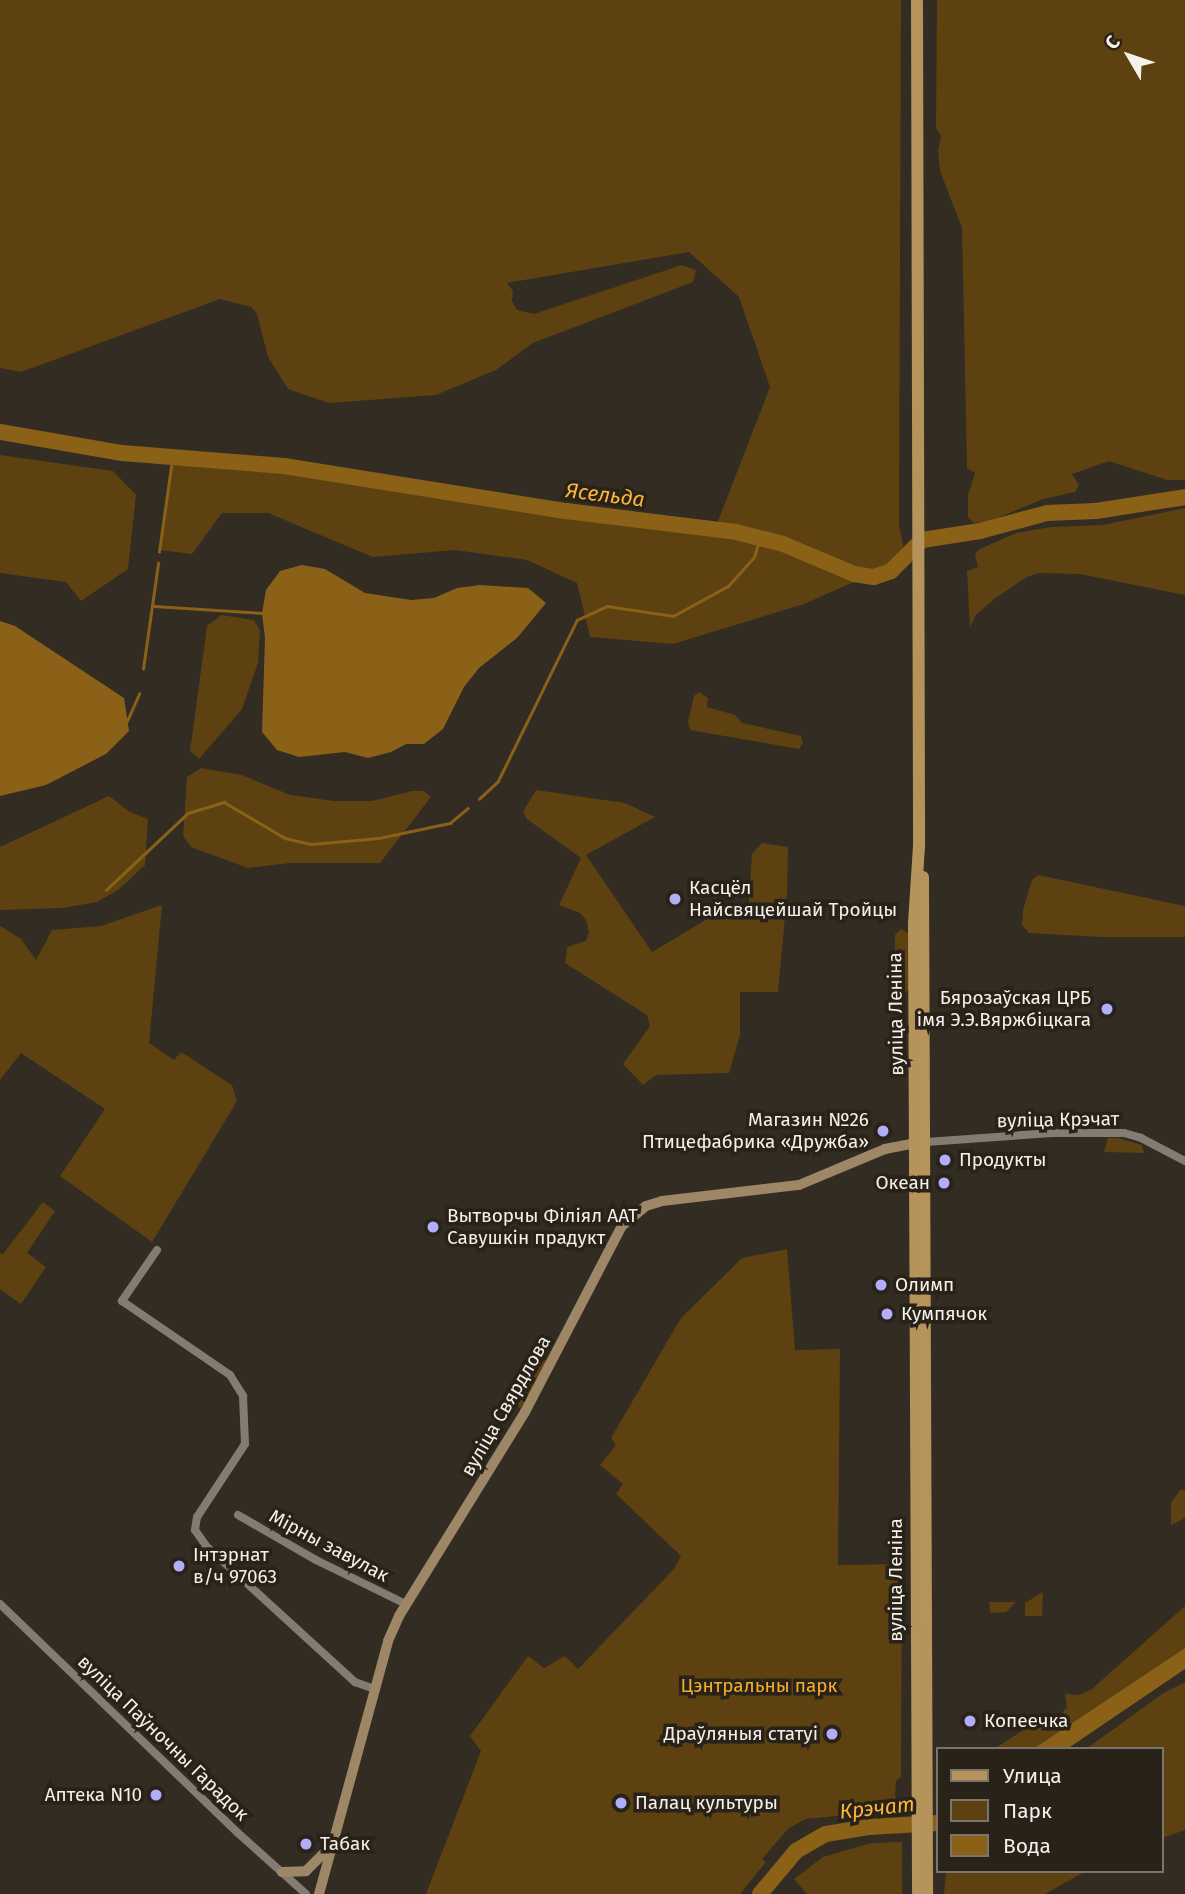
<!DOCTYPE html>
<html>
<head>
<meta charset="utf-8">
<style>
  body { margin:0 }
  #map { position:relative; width:1185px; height:1894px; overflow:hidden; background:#322c23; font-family:"Fira Sans",sans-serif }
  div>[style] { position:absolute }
  .green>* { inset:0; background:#5d4111 }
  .water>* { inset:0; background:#8a6117 }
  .stream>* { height:2.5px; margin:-1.25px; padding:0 1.25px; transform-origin:1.25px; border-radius:1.25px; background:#8a6117 }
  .river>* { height:16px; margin:-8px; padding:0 8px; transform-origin:8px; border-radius:8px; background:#8a6117 }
  .minor>* { height:8px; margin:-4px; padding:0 4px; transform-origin:4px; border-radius:4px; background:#847c72 }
  .secondary>* { height:10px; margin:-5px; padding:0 5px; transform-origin:5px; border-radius:5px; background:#9d8766 }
  .primary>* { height:12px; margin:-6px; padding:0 6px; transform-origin:6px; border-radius:6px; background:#b6935b }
  .dots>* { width:19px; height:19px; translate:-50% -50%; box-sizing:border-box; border:4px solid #292219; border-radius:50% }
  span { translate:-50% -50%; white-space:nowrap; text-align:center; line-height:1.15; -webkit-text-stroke:7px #292219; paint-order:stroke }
  .poi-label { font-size:19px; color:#f5f0ea }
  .left { translate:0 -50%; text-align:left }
  .right { translate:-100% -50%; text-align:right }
  .street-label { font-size:19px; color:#f5f0ea }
  .park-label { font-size:19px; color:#f6af2d }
  .water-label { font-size:21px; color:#fdb638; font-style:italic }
  .legend { position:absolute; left:936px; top:1747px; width:228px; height:126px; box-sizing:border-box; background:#292219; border:2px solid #7b746d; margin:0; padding:9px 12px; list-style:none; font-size:21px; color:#f5f0ea }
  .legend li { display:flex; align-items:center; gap:14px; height:35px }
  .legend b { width:35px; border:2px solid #7b746d }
  .north { position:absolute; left:1094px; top:21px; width:70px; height:70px; -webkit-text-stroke:5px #292219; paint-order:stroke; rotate:309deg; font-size:19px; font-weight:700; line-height:28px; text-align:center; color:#f5f0ea }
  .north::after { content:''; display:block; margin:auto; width:24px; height:32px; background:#f5f0ea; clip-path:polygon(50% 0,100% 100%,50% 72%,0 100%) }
</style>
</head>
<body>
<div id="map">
  <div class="green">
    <i style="clip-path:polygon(0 0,901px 0,899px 525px,905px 555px,883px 575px,865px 577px,804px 604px,673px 644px,590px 637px,577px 583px,527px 560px,455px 550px,373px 557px,268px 513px,222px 513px,192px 554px,160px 550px,172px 459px,284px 466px,566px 511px,715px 529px,770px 387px,739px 297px,689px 252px,507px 283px,513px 291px,512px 301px,517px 310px,534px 314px,682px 265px,696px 270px,693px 282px,533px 343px,496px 370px,436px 395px,329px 403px,288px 389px,268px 357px,257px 314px,251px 307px,220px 299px,21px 372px,0 368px)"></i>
    <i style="clip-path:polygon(937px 0,1185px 0,1185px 480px,1167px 480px,1109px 461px,1072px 474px,1079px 485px,1075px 492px,1043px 499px,990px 521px,974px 523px,968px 517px,968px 495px,975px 473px,967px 468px,962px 228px,940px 171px,938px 151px,941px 136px,936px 128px)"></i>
    <i style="clip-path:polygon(0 455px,113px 471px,136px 495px,128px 569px,81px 601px,66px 582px,0 573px)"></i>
    <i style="clip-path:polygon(1185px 508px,1185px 595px,1080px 574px,1038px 573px,1027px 577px,994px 599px,976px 615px,970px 627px,967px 571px,978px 567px,975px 554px,980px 549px,1016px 533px,1051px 527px,1103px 525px)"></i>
    <i style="clip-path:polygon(221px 615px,254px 620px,260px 631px,258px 663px,242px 709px,199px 759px,190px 751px,207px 626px)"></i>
    <i style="clip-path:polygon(699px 692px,708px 698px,707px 707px,735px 715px,742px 723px,801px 736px,803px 743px,799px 749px,690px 730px,688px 722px,694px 696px)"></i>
    <i style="clip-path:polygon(201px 768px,242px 775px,290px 795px,334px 801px,372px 801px,412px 791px,424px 791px,431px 797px,380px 863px,290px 863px,248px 868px,191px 847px,183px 836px,187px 777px)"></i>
    <i style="clip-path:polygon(536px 790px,625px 803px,655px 817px,586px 855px,652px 952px,719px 912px,748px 915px,752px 854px,762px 843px,788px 847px,787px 895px,778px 992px,740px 992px,740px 1035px,729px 1073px,656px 1075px,643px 1085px,623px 1064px,650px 1026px,647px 1015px,565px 963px,567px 947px,586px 941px,589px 932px,586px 920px,580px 913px,559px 905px,581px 858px,527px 819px,523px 812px)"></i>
    <i style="clip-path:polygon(109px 796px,130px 812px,148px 819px,145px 865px,118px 890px,97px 902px,62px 908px,0 910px,0 847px)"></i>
    <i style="clip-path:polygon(1038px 875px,1185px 906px,1185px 937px,1100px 937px,1029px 933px,1022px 925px,1023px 910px,1032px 880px)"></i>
    <i style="clip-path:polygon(162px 905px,149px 1043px,174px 1060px,181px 1052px,232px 1085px,237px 1101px,152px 1242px,60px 1176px,105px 1109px,21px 1053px,0 1080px,0 926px,21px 939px,36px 960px,52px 930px,101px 926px)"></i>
    <i style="clip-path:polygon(901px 929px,910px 934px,910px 989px,901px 995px,895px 991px,895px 935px)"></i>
    <i style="clip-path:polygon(1108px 1138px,1118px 1138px,1142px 1145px,1144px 1153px,1104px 1152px)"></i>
    <i style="clip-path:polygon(43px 1202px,55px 1211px,27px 1253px,46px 1267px,21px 1304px,0 1289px,0 1253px,3px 1254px)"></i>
    <i style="clip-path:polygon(787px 1249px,795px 1350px,840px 1349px,838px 1565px,902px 1564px,901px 1777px,896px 1781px,895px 1796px,900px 1804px,901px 1815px,864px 1813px,806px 1819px,789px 1828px,767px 1853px,762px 1859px,766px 1862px,740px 1894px,426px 1894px,481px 1751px,470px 1736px,528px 1656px,544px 1668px,565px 1656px,578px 1669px,674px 1569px,681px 1556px,616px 1494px,623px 1484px,600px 1465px,616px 1445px,611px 1438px,681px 1318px,742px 1258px)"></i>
    <i style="clip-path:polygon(544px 1360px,548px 1361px,521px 1408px,519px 1408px,517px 1401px)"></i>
    <i style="clip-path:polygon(1180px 1490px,1185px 1490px,1185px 1518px,1171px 1525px,1171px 1503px)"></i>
    <i style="clip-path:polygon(1043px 1592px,1042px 1616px,1025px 1616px,1025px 1603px)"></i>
    <i style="clip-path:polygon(989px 1602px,1016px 1602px,1006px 1612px,990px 1613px)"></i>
    <i style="clip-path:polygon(1185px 1606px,1185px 1648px,1033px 1749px,994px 1749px,1031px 1725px,1034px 1714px,1041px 1718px,1059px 1716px,1067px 1707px,1065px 1694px,1079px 1695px,1092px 1689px)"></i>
    <i style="clip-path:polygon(1185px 1682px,1185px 1830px,1162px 1838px,1162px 1749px,1086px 1749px,1162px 1694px)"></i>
    <i style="clip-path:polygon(902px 1842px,902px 1894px,807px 1894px,794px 1879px,823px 1857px,871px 1843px)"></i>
    <i style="clip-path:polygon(946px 1871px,1086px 1871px,1045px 1894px,944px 1894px)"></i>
  </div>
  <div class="water">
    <i style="clip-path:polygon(302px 565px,325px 569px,365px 593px,411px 600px,434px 598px,457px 588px,480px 585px,528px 588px,546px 603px,517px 638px,479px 668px,464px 687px,443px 729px,424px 744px,406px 744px,391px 752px,368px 758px,345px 752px,299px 757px,277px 750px,262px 732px,265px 638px,262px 613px,266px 590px,280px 571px)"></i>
    <i style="clip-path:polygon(0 621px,15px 626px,124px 698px,129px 731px,106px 754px,46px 785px,0 796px)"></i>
    <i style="clip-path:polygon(1185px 1648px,1185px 1669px,1067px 1749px,1033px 1749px)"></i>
  </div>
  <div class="stream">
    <i style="left:159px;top:552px;width:94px;rotate:-82deg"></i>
    <i style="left:154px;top:606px;width:108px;rotate:3.7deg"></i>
    <i style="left:143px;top:669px;width:107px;rotate:-81.9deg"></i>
    <i style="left:127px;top:721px;width:30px;rotate:-66deg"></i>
    <i style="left:479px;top:799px;width:26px;rotate:-43deg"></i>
    <i style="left:498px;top:781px;width:179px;rotate:-63.9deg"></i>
    <i style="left:577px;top:620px;width:33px;rotate:-25deg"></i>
    <i style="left:607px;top:606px;width:67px;rotate:8.6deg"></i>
    <i style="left:673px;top:616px;width:63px;rotate:-28.6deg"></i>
    <i style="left:728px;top:586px;width:39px;rotate:-48deg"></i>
    <i style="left:754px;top:557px;width:21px;rotate:-73deg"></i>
    <i style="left:106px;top:890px;width:112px;rotate:-43.2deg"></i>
    <i style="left:188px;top:813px;width:38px;rotate:-17deg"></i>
    <i style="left:224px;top:802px;width:71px;rotate:30.5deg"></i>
    <i style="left:285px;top:838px;width:27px;rotate:13deg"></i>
    <i style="left:311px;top:844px;width:68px;rotate:-5deg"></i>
    <i style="left:379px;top:838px;width:73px;rotate:-11.9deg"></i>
    <i style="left:450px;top:823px;width:23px;rotate:-40deg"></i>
  </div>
  <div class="river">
    <i style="left:0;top:432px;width:124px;rotate:9.8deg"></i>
    <i style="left:122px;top:453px;width:163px;rotate:4.6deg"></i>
    <i style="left:284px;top:466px;width:286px;rotate:9.1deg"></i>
    <i style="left:566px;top:511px;width:171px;rotate:7deg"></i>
    <i style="left:736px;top:532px;width:49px;rotate:14.3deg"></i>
    <i style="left:783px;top:544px;width:77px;rotate:22.9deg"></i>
    <i style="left:854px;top:574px;width:20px;rotate:9deg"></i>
    <i style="left:874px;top:577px;width:18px;rotate:-19deg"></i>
    <i style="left:891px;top:571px;width:44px;rotate:-45deg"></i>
    <i style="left:922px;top:540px;width:59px;rotate:-8.8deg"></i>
    <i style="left:980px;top:531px;width:69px;rotate:-15deg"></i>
    <i style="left:1047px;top:513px;width:49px;rotate:-2.3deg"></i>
    <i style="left:1096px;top:511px;width:90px;rotate:-8.9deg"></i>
    <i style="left:760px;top:1894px;width:56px;rotate:-50.1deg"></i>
    <i style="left:796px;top:1851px;width:34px;rotate:-30deg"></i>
    <i style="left:826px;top:1834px;width:44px;rotate:-9.2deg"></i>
    <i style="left:869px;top:1827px;width:69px;rotate:-3.3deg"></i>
  </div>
  <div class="minor">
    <i style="left:926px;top:1142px;width:126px;rotate:-4.1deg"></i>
    <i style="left:1052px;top:1133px;width:72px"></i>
    <i style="left:1124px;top:1133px;width:18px;rotate:16deg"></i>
    <i style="left:1141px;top:1138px;width:50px;rotate:27.6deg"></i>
    <i style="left:157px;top:1250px;width:62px;rotate:124.5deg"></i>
    <i style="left:122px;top:1301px;width:131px;rotate:34.4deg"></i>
    <i style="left:230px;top:1375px;width:25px;rotate:58deg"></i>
    <i style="left:243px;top:1396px;width:48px;rotate:87.6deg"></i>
    <i style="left:245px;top:1444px;width:87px;rotate:123.3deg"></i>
    <i style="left:197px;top:1517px;width:13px;rotate:99deg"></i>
    <i style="left:195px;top:1530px;width:19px;rotate:55deg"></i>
    <i style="left:206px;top:1546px;width:202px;rotate:42.4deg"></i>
    <i style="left:355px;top:1682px;width:20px;rotate:20deg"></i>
    <i style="left:238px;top:1515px;width:90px;rotate:30deg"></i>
    <i style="left:316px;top:1560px;width:100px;rotate:26.1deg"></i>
    <i style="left:0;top:1604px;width:330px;rotate:43.9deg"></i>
    <i style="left:238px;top:1833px;width:91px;rotate:41.9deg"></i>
  </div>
  <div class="secondary">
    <i style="left:282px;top:1872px;width:24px;rotate:-2deg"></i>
    <i style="left:306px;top:1871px;width:30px;rotate:-45deg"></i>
    <i style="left:319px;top:1894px;width:262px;rotate:-74.7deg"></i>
    <i style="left:388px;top:1641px;width:27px;rotate:-66deg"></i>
    <i style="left:399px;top:1616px;width:240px;rotate:-58.3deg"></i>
    <i style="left:525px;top:1412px;width:210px;rotate:-62.5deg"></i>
    <i style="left:622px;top:1226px;width:31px;rotate:-40deg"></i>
    <i style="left:646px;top:1206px;width:17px;rotate:-17deg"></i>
    <i style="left:662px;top:1201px;width:138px;rotate:-6.7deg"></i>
    <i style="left:799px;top:1185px;width:93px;rotate:-22.7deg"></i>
    <i style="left:885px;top:1149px;width:32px;rotate:-11deg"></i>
  </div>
  <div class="primary">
    <i style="left:917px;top:0;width:846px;rotate:89.86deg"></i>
    <i style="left:919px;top:846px;width:78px;rotate:93.7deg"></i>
    <i style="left:914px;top:924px;width:970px;rotate:89.76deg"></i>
    <i style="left:923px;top:877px;width:1017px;rotate:89.77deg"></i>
  </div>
  <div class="dots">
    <i style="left:675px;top:899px;background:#b2adf9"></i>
    <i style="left:1107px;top:1009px;background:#b2adf9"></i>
    <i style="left:883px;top:1131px;background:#b2adf9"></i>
    <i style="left:945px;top:1160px;background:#b2adf9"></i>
    <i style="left:944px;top:1183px;background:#b2adf9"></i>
    <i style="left:433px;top:1227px;background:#b2adf9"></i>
    <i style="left:881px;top:1285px;background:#b2adf9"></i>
    <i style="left:887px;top:1314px;background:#b2adf9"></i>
    <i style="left:179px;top:1566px;background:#b2adf9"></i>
    <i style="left:970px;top:1721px;background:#b2adf9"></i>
    <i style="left:832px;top:1734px;background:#b2adf9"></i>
    <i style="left:156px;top:1795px;background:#b2adf9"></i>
    <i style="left:621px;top:1803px;background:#b2adf9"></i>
    <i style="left:306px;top:1844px;background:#b2adf9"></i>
  </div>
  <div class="poi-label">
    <span class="left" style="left:689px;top:899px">Касцёл<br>Найсвяцейшай Тройцы</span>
    <span class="right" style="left:1091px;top:1009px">Бярозаўская ЦРБ<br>імя Э.Э.Вяржбіцкага</span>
    <span class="right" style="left:869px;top:1131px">Магазин №26<br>Птицефабрика «Дружба»</span>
    <span class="left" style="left:959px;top:1160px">Продукты</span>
    <span class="right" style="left:930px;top:1183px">Океан</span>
    <span class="left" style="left:447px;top:1227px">Вытворчы Філіял ААТ<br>Савушкін прадукт</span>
    <span class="left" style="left:895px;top:1285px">Олимп</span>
    <span class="left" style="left:901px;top:1314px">Кумпячок</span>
    <span class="left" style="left:193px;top:1566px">Інтэрнат<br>в/ч 97063</span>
    <span class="left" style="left:984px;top:1721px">Копеечка</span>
    <span class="right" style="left:818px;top:1734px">Драўляныя статуі</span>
    <span class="right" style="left:142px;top:1795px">Аптека N10</span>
    <span class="left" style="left:635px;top:1803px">Палац культуры</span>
    <span class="left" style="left:320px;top:1844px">Табак</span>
  </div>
  <div class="street-label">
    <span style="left:896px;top:1014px;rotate:-91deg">вуліца Леніна</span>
    <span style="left:1058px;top:1120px;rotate:-1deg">вуліца Крэчат</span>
    <span style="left:506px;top:1406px;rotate:-60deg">вуліца Свярдлова</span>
    <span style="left:329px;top:1546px;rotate:28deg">Мірны завулак</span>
    <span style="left:896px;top:1580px;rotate:-90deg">вуліца Леніна</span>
    <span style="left:163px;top:1738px;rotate:44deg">вуліца Паўночны Гарадок</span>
  </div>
  <div class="park-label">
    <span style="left:759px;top:1686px">Цэнтральны парк</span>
  </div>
  <div class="water-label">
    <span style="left:605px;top:495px;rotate:7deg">Ясельда</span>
    <span style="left:877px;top:1808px;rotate:-6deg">Крэчат</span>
  </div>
  <ul class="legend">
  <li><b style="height:9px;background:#b6935b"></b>Улица</li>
  <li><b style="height:19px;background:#5d4111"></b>Парк</li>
  <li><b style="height:19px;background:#8a6117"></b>Вода</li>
  </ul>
  <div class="north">С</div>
</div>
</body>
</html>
